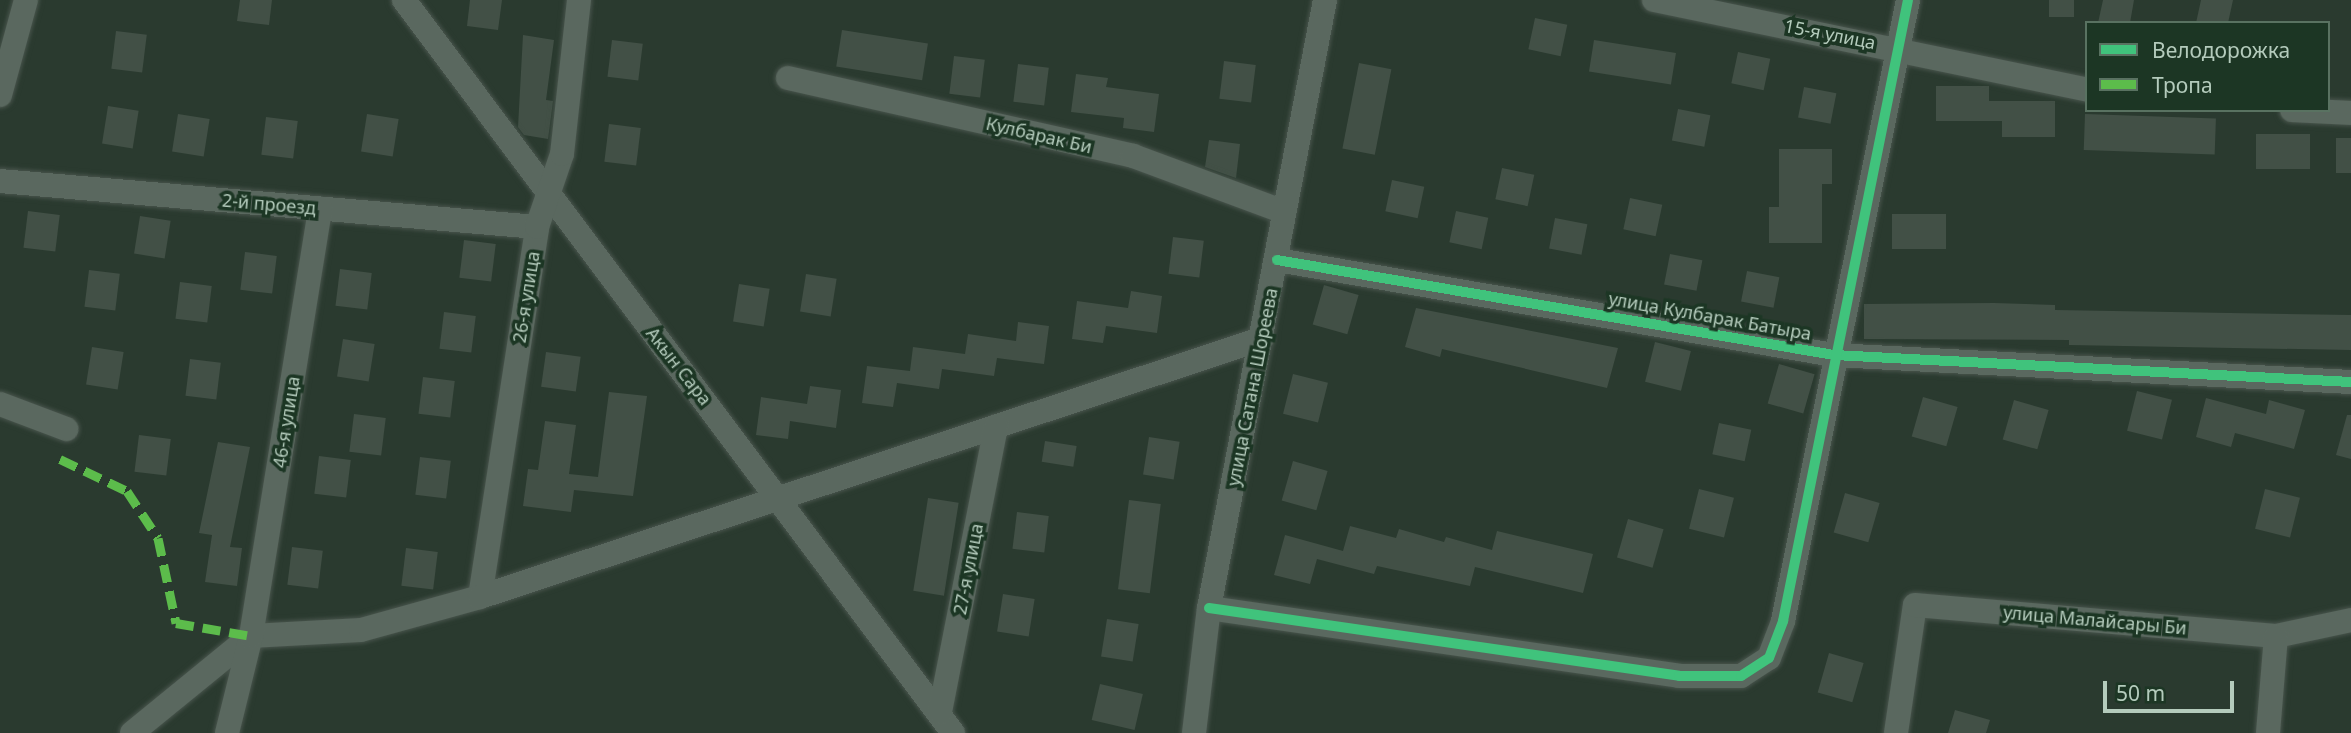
<!DOCTYPE html>
<html>
<head>
<meta charset="utf-8">
<style>
  body { margin:0 }
  #map { position:relative; width:2351px; height:733px; overflow:hidden; background:#2a3a2f; font-family:"Noto Sans",sans-serif }
  div>[style] { position:absolute }
  .building>* { inset:0; background:#425046; transform-origin:0 0 }
  .roads { filter:drop-shadow(0 0 2px #48544c) drop-shadow(0 0 2px #48544c) }
  .minor>* { height:24px; margin:-12px; padding:0 12px; transform-origin:12px; border-radius:12px; background:#5a685f }
  .quiet>* { height:9px; margin-top:-4.5px; transform-origin:0; background:repeating-linear-gradient(90deg,#5cbc4b 0 18px,transparent 0 27px) }
  .cycleway>* { height:10px; margin:-5px; padding:0 5px; transform-origin:5px; border-radius:5px; background:#40c37c }
  span { translate:-50% -50%; white-space:nowrap; text-align:center; line-height:1.15; -webkit-text-stroke:7px #1c3624; paint-order:stroke }
  .street-label { font-size:18px; color:#b4cbbc }
  .legend { position:absolute; left:2085px; top:21px; width:245px; height:91px; box-sizing:border-box; background:#1c3624; border:2px solid #597261; margin:0; padding:9px 12px; list-style:none; font-size:21px; color:#b4cbbc }
  .legend li { display:flex; align-items:center; gap:14px; height:35px }
  .legend b { width:35px; border:2px solid #597261 }
  .scale { position:absolute; left:2103px; top:681px; width:131px; height:32px; box-sizing:border-box; border:4px solid #b4cbbc; border-top:0; padding-left:9px; font-size:21px; line-height:24px; white-space:nowrap; color:#b4cbbc; -webkit-text-stroke:5px #1c3624; paint-order:stroke }
</style>
</head>
<body>
<div id="map">
  <div class="building">
    <i style="clip-path:polygon(240px 0,272px 0,269px 25px,237px 21px)"></i>
    <i style="clip-path:polygon(470px 0,502px 0,498px 30px,467px 26px)"></i>
    <i style="left:2049px;top:0;width:25px;height:17px"></i>
    <i style="clip-path:polygon(2103px 0,2134px 0,2130px 23px,2098px 23px)"></i>
    <i style="clip-path:polygon(2201px 0,2233px 0,2228px 23px,2196px 23px)"></i>
    <i style="left:1535px;top:18px;width:33px;height:32px;rotate:12deg"></i>
    <i style="left:842px;top:30px;width:87px;height:37px;rotate:9deg"></i>
    <i style="left:116px;top:31px;width:31px;height:38px;rotate:7deg"></i>
    <i style="clip-path:polygon(523px 35px,554px 40px,546px 100px,553px 101px,548px 139px,524px 135px,518px 127px)"></i>
    <i style="left:612px;top:40px;width:31px;height:37px;rotate:7deg"></i>
    <i style="left:1594px;top:40px;width:83px;height:32px;rotate:9deg"></i>
    <i style="left:1738px;top:52px;width:33px;height:32px;rotate:12deg"></i>
    <i style="left:954px;top:56px;width:31px;height:38px;rotate:7deg"></i>
    <i style="left:1224px;top:61px;width:32px;height:38px;rotate:7deg"></i>
    <i style="left:1359px;top:63px;width:33px;height:87px;rotate:11deg"></i>
    <i style="left:1018px;top:64px;width:31px;height:38px;rotate:7deg"></i>
    <i style="clip-path:polygon(1076px 74px,1108px 78px,1106px 87px,1159px 94px,1154px 132px,1123px 128px,1124px 118px,1071px 112px)"></i>
    <i style="clip-path:polygon(1936px 86px,1989px 86px,1989px 101px,2055px 101px,2055px 137px,2002px 137px,2002px 121px,1936px 121px)"></i>
    <i style="left:1804px;top:87px;width:33px;height:31px;rotate:11deg"></i>
    <i style="left:108px;top:106px;width:31px;height:38px;rotate:9deg"></i>
    <i style="left:1678px;top:109px;width:33px;height:32px;rotate:11deg"></i>
    <i style="left:178px;top:114px;width:32px;height:38px;rotate:9deg"></i>
    <i style="left:367px;top:114px;width:32px;height:38px;rotate:9deg"></i>
    <i style="left:2085px;top:114px;width:131px;height:36px;rotate:2deg"></i>
    <i style="left:266px;top:117px;width:32px;height:38px;rotate:7deg"></i>
    <i style="left:609px;top:124px;width:32px;height:38px;rotate:7deg"></i>
    <i style="left:2256px;top:134px;width:54px;height:35px"></i>
    <i style="left:2336px;top:138px;width:15px;height:35px"></i>
    <i style="clip-path:polygon(1209px 140px,1240px 144px,1236px 178px,1205px 167px)"></i>
    <i style="clip-path:polygon(1779px 149px,1832px 149px,1832px 184px,1822px 184px,1822px 243px,1769px 243px,1769px 207px,1779px 207px)"></i>
    <i style="left:1502px;top:168px;width:33px;height:32px;rotate:12deg"></i>
    <i style="left:1392px;top:180px;width:33px;height:32px;rotate:12deg"></i>
    <i style="left:1630px;top:198px;width:33px;height:32px;rotate:12deg"></i>
    <i style="left:28px;top:211px;width:32px;height:37px;rotate:7deg"></i>
    <i style="left:1456px;top:211px;width:33px;height:32px;rotate:12deg"></i>
    <i style="left:1892px;top:214px;width:54px;height:35px"></i>
    <i style="left:140px;top:216px;width:31px;height:38px;rotate:9deg"></i>
    <i style="left:1555px;top:218px;width:33px;height:31px;rotate:11deg"></i>
    <i style="left:1173px;top:237px;width:31px;height:37px;rotate:7deg"></i>
    <i style="left:464px;top:240px;width:32px;height:38px;rotate:7deg"></i>
    <i style="left:245px;top:252px;width:32px;height:38px;rotate:7deg"></i>
    <i style="left:1670px;top:254px;width:33px;height:31px;rotate:11deg"></i>
    <i style="left:340px;top:269px;width:32px;height:37px;rotate:7deg"></i>
    <i style="left:89px;top:270px;width:31px;height:37px;rotate:7deg"></i>
    <i style="left:1747px;top:271px;width:33px;height:31px;rotate:11deg"></i>
    <i style="left:806px;top:274px;width:31px;height:38px;rotate:9deg"></i>
    <i style="left:180px;top:282px;width:32px;height:37px;rotate:7deg"></i>
    <i style="left:739px;top:284px;width:31px;height:38px;rotate:9deg"></i>
    <i style="left:1324px;top:285px;width:36px;height:41px;rotate:16deg"></i>
    <i style="clip-path:polygon(1131px 291px,1162px 296px,1157px 333px,1106px 326px,1103px 343px,1072px 339px,1077px 301px,1128px 308px)"></i>
    <i style="clip-path:polygon(1994px 303px,2055px 305px,2055px 310px,2351px 315px,2351px 350px,2069px 345px,2069px 340px,1864px 339px,1864px 304px)"></i>
    <i style="clip-path:polygon(1416px 308px,1618px 348px,1607px 388px,1442px 349px,1440px 357px,1405px 347px)"></i>
    <i style="left:444px;top:312px;width:32px;height:37px;rotate:7deg"></i>
    <i style="clip-path:polygon(1018px 322px,1049px 326px,1044px 364px,997px 358px,994px 376px,942px 369px,939px 389px,897px 383px,893px 407px,862px 403px,867px 366px,910px 371px,913px 347px,965px 354px,968px 334px,1016px 341px)"></i>
    <i style="left:343px;top:339px;width:32px;height:38px;rotate:9deg"></i>
    <i style="left:1655px;top:342px;width:37px;height:41px;rotate:14deg"></i>
    <i style="left:92px;top:347px;width:32px;height:38px;rotate:9deg"></i>
    <i style="left:546px;top:352px;width:35px;height:35px;rotate:8deg"></i>
    <i style="left:190px;top:359px;width:31px;height:37px;rotate:7deg"></i>
    <i style="left:1779px;top:364px;width:37px;height:41px;rotate:16deg"></i>
    <i style="left:1293px;top:374px;width:36px;height:41px;rotate:14deg"></i>
    <i style="left:423px;top:377px;width:32px;height:37px;rotate:7deg"></i>
    <i style="clip-path:polygon(810px 386px,841px 390px,836px 428px,790px 421px,788px 439px,756px 435px,761px 397px,807px 404px)"></i>
    <i style="left:2137px;top:391px;width:36px;height:41px;rotate:14deg"></i>
    <i style="clip-path:polygon(609px 392px,647px 396px,633px 496px,574px 490px,571px 512px,523px 506px,528px 469px,538px 470px,545px 421px,576px 425px,569px 474px,598px 477px)"></i>
    <i style="left:1923px;top:397px;width:36px;height:41px;rotate:16deg"></i>
    <i style="clip-path:polygon(2206px 398px,2266px 414px,2269px 400px,2305px 410px,2294px 449px,2235px 433px,2231px 447px,2196px 437px)"></i>
    <i style="left:2014px;top:400px;width:36px;height:41px;rotate:16deg"></i>
    <i style="left:354px;top:414px;width:32px;height:38px;rotate:7deg"></i>
    <i style="clip-path:polygon(2347px 415px,2351px 415px,2351px 459px,2336px 455px)"></i>
    <i style="left:1719px;top:423px;width:33px;height:32px;rotate:12deg"></i>
    <i style="left:139px;top:435px;width:32px;height:37px;rotate:7deg"></i>
    <i style="left:1149px;top:437px;width:31px;height:38px;rotate:9deg"></i>
    <i style="left:1045px;top:441px;width:32px;height:21px;rotate:9deg"></i>
    <i style="clip-path:polygon(218px 442px,250px 447px,230px 547px,242px 548px,237px 586px,205px 582px,212px 535px,199px 533px)"></i>
    <i style="left:319px;top:456px;width:32px;height:38px;rotate:7deg"></i>
    <i style="left:420px;top:457px;width:31px;height:38px;rotate:7deg"></i>
    <i style="left:1293px;top:461px;width:36px;height:41px;rotate:16deg"></i>
    <i style="left:1699px;top:489px;width:36px;height:41px;rotate:14deg"></i>
    <i style="left:2265px;top:489px;width:36px;height:41px;rotate:14deg"></i>
    <i style="left:1845px;top:493px;width:36px;height:41px;rotate:16deg"></i>
    <i style="left:928px;top:498px;width:31px;height:94px;rotate:9deg"></i>
    <i style="left:1129px;top:500px;width:32px;height:90px;rotate:7deg"></i>
    <i style="left:1017px;top:512px;width:32px;height:37px;rotate:7deg"></i>
    <i style="left:1628px;top:519px;width:37px;height:40px;rotate:16deg"></i>
    <i style="clip-path:polygon(1350px 526px,1396px 538px,1399px 529px,1444px 542px,1446px 537px,1492px 550px,1497px 531px,1593px 554px,1583px 593px,1475px 567px,1470px 586px,1377px 566px,1374px 574px,1317px 559px,1310px 584px,1274px 575px,1285px 535px,1343px 551px)"></i>
    <i style="left:292px;top:547px;width:31px;height:38px;rotate:7deg"></i>
    <i style="left:406px;top:548px;width:32px;height:38px;rotate:7deg"></i>
    <i style="left:1003px;top:594px;width:32px;height:38px;rotate:9deg"></i>
    <i style="left:1107px;top:619px;width:32px;height:38px;rotate:9deg"></i>
    <i style="left:1829px;top:653px;width:36px;height:41px;rotate:16deg"></i>
    <i style="left:1100px;top:684px;width:44px;height:37px;rotate:13deg"></i>
    <i style="clip-path:polygon(1955px 710px,1990px 720px,1986px 733px,1948px 733px)"></i>
  </div>
  <div class="roads">
    <div class="minor">
      <i style="left:404px;top:0;width:916px;rotate:53.17deg"></i>
      <i style="left:1654px;top:0;width:442px;rotate:11.7deg"></i>
      <i style="left:788px;top:78px;width:354px;rotate:12.7deg"></i>
      <i style="left:1133px;top:156px;width:161px;rotate:20.3deg"></i>
      <i style="left:0;top:95px;width:98px;rotate:-74.7deg"></i>
      <i style="left:2292px;top:110px;width:59px;rotate:2.9deg"></i>
      <i style="left:0;top:181px;width:539px;rotate:4.9deg"></i>
      <i style="left:1277px;top:260px;width:565px;rotate:9.68deg"></i>
      <i style="left:1834px;top:355px;width:518px;rotate:2.99deg"></i>
      <i style="left:0;top:404px;width:71px;rotate:20.7deg"></i>
      <i style="left:480px;top:597px;width:374px;rotate:-81.2deg"></i>
      <i style="left:537px;top:227px;width:77px;rotate:-71.1deg"></i>
      <i style="left:562px;top:154px;width:155px;rotate:-83.7deg"></i>
      <i style="left:1209px;top:608px;width:475px;rotate:8.2deg"></i>
      <i style="left:1679px;top:676px;width:62px"></i>
      <i style="left:1741px;top:676px;width:33px;rotate:-33deg"></i>
      <i style="left:1769px;top:658px;width:40px;rotate:-69deg"></i>
      <i style="left:1783px;top:621px;width:633px;rotate:-78.62deg"></i>
      <i style="left:251px;top:636px;width:110px;rotate:-3.1deg"></i>
      <i style="left:361px;top:630px;width:123px;rotate:-15.5deg"></i>
      <i style="left:480px;top:597px;width:823px;rotate:-18.28deg"></i>
      <i style="left:940px;top:712px;width:291px;rotate:-78.9deg"></i>
      <i style="left:132px;top:733px;width:154px;rotate:-39.2deg"></i>
      <i style="left:227px;top:733px;width:100px;rotate:-76.1deg"></i>
      <i style="left:251px;top:636px;width:433px;rotate:-80.8deg"></i>
      <i style="left:1194px;top:733px;width:126px;rotate:-83.2deg"></i>
      <i style="left:1209px;top:608px;width:619px;rotate:-79.2deg"></i>
      <i style="left:1896px;top:733px;width:129px;rotate:-81.6deg"></i>
      <i style="left:1915px;top:605px;width:362px;rotate:4.9deg"></i>
      <i style="left:2276px;top:636px;width:77px;rotate:-12deg"></i>
      <i style="left:2268px;top:733px;width:97px;rotate:-85.3deg"></i>
    </div>
  </div>
  <div class="quiet">
    <i style="left:60px;top:459px;width:74px;rotate:25.5deg"></i>
    <i style="left:127px;top:491px;width:56px;rotate:56.6deg"></i>
    <i style="left:158px;top:538px;width:87px;rotate:78deg"></i>
    <i style="left:176px;top:623px;width:76px;rotate:9.8deg"></i>
  </div>
  <div class="cycleway">
    <i style="left:1277px;top:260px;width:565px;rotate:9.68deg"></i>
    <i style="left:1834px;top:355px;width:518px;rotate:2.99deg"></i>
    <i style="left:1209px;top:608px;width:475px;rotate:8.2deg"></i>
    <i style="left:1679px;top:676px;width:62px"></i>
    <i style="left:1741px;top:676px;width:33px;rotate:-33deg"></i>
    <i style="left:1769px;top:658px;width:40px;rotate:-69deg"></i>
    <i style="left:1783px;top:621px;width:633px;rotate:-78.62deg"></i>
  </div>
  <div class="street-label">
    <span style="left:1830px;top:34px;rotate:11deg">15-я улица</span>
    <span style="left:1039px;top:135px;rotate:13deg">Кулбарак Би</span>
    <span style="left:269px;top:204px;rotate:5deg">2-й проезд</span>
    <span style="left:526px;top:297px;rotate:-81deg">26-я улица</span>
    <span style="left:1710px;top:316px;rotate:10deg">улица Кулбарак Батыра</span>
    <span style="left:679px;top:366px;rotate:52deg">Акын Сара</span>
    <span style="left:1252px;top:387px;rotate:-79deg">улица Сатана Шореева</span>
    <span style="left:286px;top:422px;rotate:-81deg">46-я улица</span>
    <span style="left:968px;top:569px;rotate:-79deg">27-я улица</span>
    <span style="left:2095px;top:620px;rotate:5deg">улица Малайcары Би</span>
  </div>
  <ul class="legend">
  <li><b style="height:9px;background:#40c37c"></b>Велодорожка</li>
  <li><b style="height:9px;background:#5cbc4b"></b>Тропа</li>
  </ul>
  <div class="scale">50 m</div>
</div>
</body>
</html>
